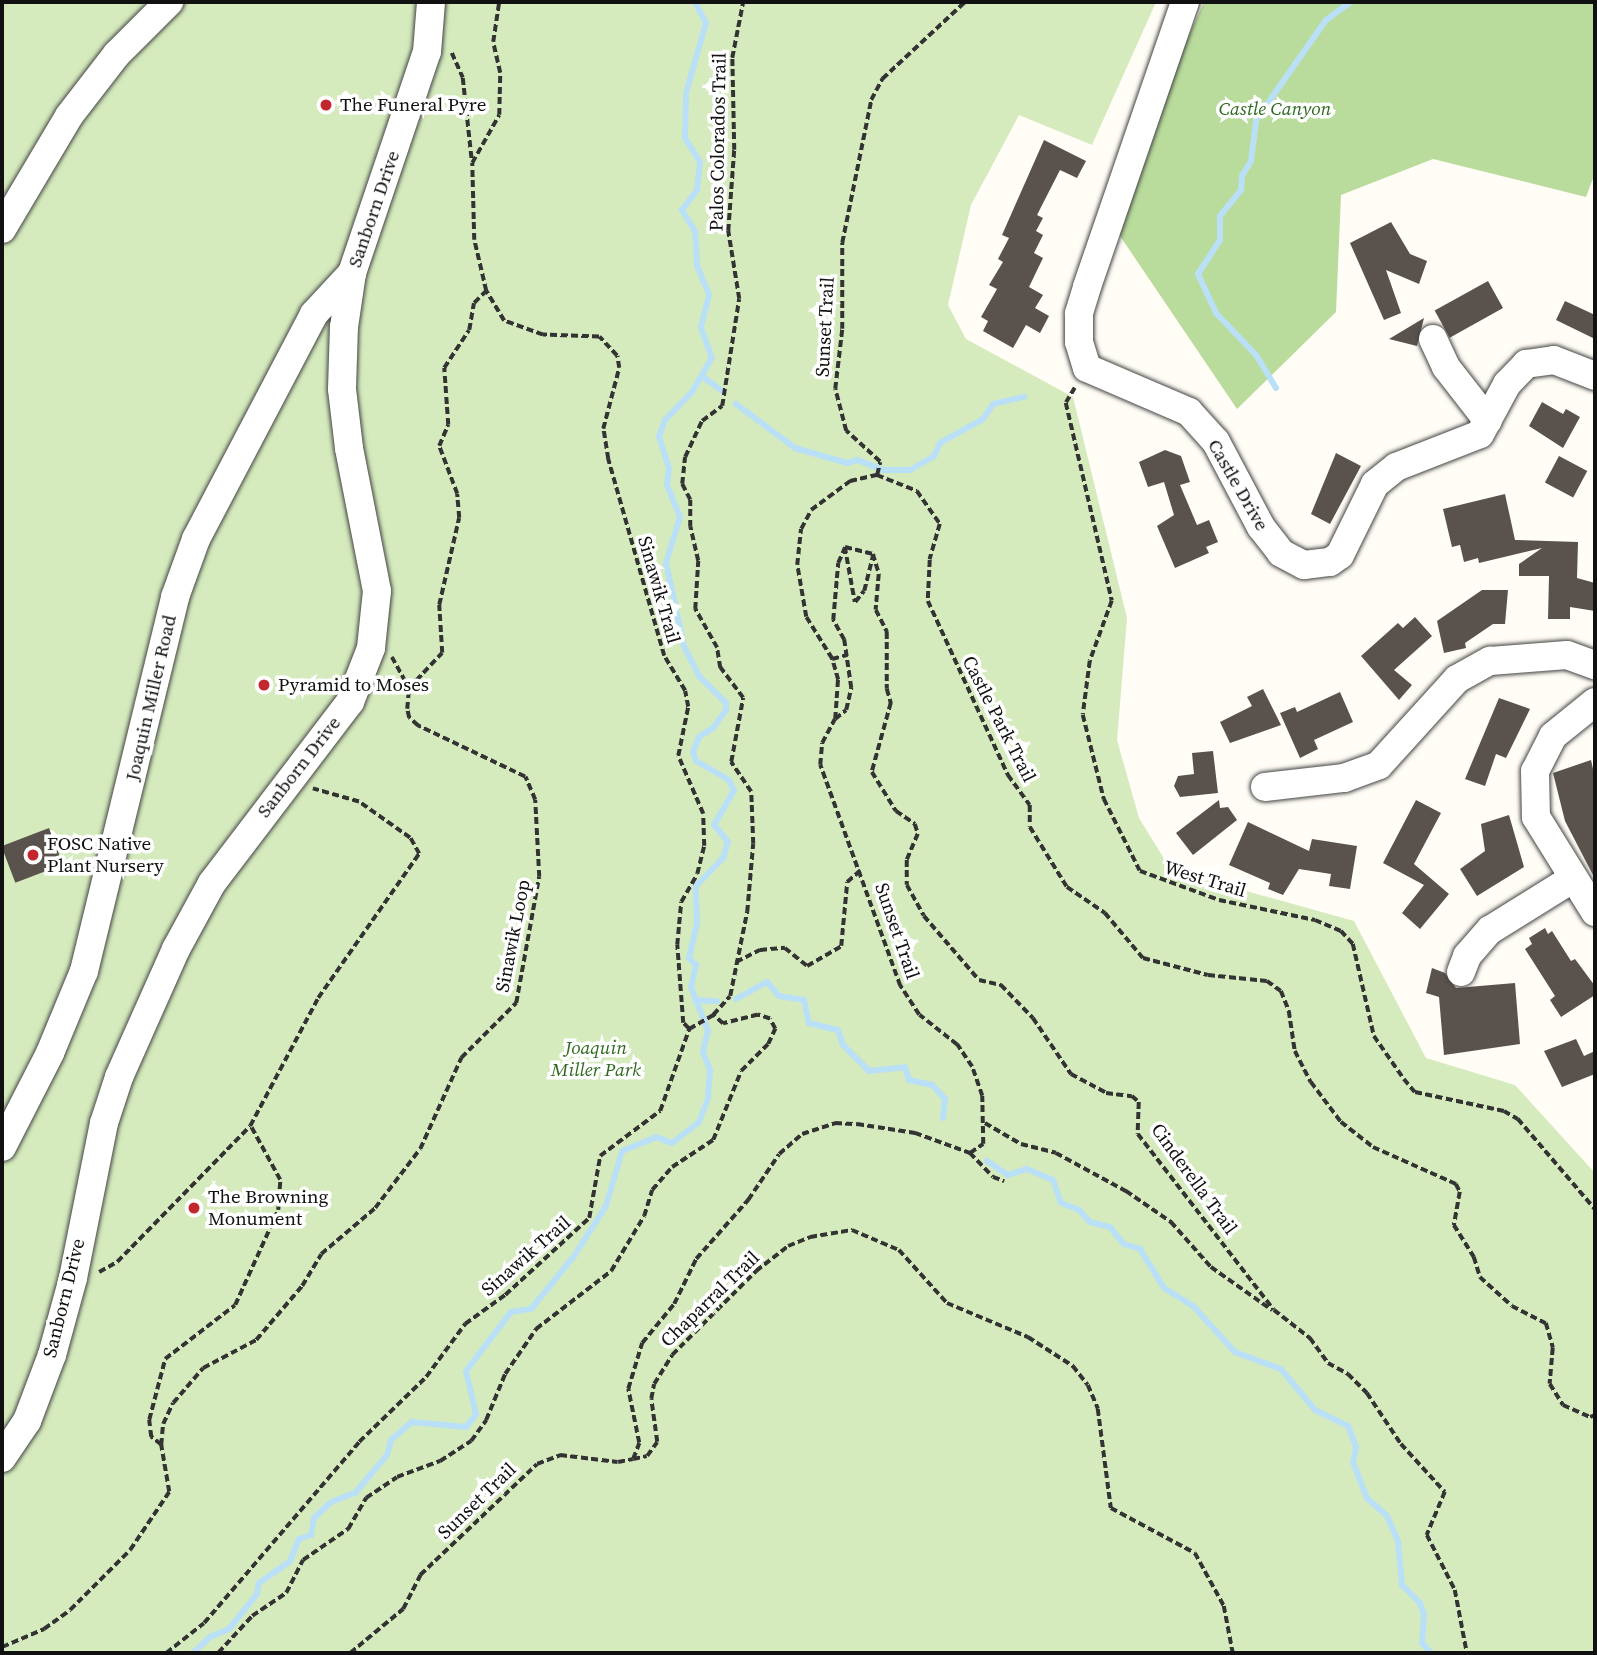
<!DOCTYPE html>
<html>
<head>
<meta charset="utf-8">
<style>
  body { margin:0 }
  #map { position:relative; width:1597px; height:1655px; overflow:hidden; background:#fffdf5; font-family:"Source Serif 4",serif }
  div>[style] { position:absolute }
  .green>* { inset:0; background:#d5ebbd }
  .forest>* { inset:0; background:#b9dc9c }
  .stream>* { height:6px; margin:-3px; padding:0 3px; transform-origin:3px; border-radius:3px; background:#b9e0f7 }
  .building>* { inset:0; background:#5a524d; transform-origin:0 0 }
  .path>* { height:3.5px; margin-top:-1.75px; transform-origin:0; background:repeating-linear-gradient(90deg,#333 0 7px,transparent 0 10.5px) }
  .roads { filter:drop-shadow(0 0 2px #444) drop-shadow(0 0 2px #444) }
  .minor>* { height:28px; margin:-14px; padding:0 14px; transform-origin:14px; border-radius:14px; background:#fff }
  .dots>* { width:19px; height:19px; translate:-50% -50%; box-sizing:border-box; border:4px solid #fff; border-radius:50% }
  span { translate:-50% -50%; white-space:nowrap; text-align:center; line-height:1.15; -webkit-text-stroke:7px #fff; paint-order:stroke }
  .poi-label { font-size:19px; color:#111 }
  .left { translate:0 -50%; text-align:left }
  .park-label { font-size:19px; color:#2f6b1f; font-style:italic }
  .street-label { font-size:19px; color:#111 }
  .frame { position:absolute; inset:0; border:4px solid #111; pointer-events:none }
</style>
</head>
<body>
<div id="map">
  <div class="green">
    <i style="clip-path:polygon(2px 2px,1156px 2px,1092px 145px,1019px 115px,971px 205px,948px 305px,966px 339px,1073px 397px,1127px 618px,1117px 740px,1139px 818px,1171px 870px,1354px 921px,1426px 1058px,1515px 1085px,1595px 1173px,1595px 1653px,2px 1653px)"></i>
  </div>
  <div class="forest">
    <i style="clip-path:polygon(1204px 2px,1595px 2px,1595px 173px,1586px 197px,1433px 159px,1341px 195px,1336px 312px,1237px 409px,1118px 233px,1180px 55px)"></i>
  </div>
  <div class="stream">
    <i style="left:703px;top:377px;width:24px;rotate:36deg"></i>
    <i style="left:1276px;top:388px;width:39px;rotate:-121deg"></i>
    <i style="left:1256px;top:355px;width:58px;rotate:-133.6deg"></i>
    <i style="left:1216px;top:313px;width:43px;rotate:-114.8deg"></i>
    <i style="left:1198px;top:274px;width:40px;rotate:-57.1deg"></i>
    <i style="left:1220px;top:240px;width:24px;rotate:-90deg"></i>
    <i style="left:1220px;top:216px;width:33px;rotate:-51deg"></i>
    <i style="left:1241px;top:190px;width:14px;rotate:-86deg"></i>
    <i style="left:1242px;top:176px;width:17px;rotate:-59deg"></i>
    <i style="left:1251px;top:161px;width:41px;rotate:-83deg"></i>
    <i style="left:1256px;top:120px;width:122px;rotate:-55deg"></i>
    <i style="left:1326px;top:20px;width:31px;rotate:-36deg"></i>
    <i style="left:736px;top:404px;width:74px;rotate:36.7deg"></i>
    <i style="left:795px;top:448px;width:54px;rotate:16.1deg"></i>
    <i style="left:847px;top:463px;width:11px;rotate:-15deg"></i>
    <i style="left:858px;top:460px;width:27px;rotate:22deg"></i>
    <i style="left:883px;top:470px;width:27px"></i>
    <i style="left:910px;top:470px;width:28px;rotate:-30deg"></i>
    <i style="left:934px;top:456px;width:14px;rotate:-65deg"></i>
    <i style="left:940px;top:443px;width:49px;rotate:-29.2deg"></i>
    <i style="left:983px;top:419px;width:18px;rotate:-56deg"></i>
    <i style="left:993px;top:404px;width:32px;rotate:-13deg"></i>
    <i style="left:736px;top:999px;width:35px;rotate:-29deg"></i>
    <i style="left:767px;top:982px;width:18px;rotate:49deg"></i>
    <i style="left:779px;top:996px;width:25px;rotate:9deg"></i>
    <i style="left:804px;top:1000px;width:24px;rotate:78deg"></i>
    <i style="left:809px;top:1023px;width:30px;rotate:14deg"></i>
    <i style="left:838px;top:1030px;width:16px;rotate:72deg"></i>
    <i style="left:843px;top:1045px;width:37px;rotate:45deg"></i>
    <i style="left:869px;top:1071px;width:36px;rotate:-6deg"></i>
    <i style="left:905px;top:1067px;width:14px;rotate:73deg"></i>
    <i style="left:909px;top:1080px;width:24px;rotate:12deg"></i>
    <i style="left:932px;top:1085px;width:19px;rotate:47deg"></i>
    <i style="left:945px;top:1099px;width:19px;rotate:96deg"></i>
    <i style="left:695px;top:1000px;width:22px;rotate:3deg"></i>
    <i style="left:987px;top:1161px;width:25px;rotate:34deg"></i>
    <i style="left:1008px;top:1175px;width:20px;rotate:-18deg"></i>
    <i style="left:1027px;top:1169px;width:28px;rotate:23deg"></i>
    <i style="left:1053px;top:1180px;width:24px;rotate:71deg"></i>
    <i style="left:1061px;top:1203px;width:19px;rotate:21deg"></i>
    <i style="left:1079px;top:1210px;width:16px;rotate:47deg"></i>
    <i style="left:1090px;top:1222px;width:21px;rotate:14deg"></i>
    <i style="left:1110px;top:1227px;width:22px;rotate:51deg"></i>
    <i style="left:1124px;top:1244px;width:17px;rotate:17deg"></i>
    <i style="left:1140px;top:1249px;width:46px;rotate:58.4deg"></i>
    <i style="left:1164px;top:1288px;width:36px;rotate:32deg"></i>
    <i style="left:1194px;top:1307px;width:61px;rotate:47.7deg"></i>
    <i style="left:1235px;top:1352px;width:49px;rotate:20.3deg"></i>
    <i style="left:1281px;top:1369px;width:53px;rotate:50.3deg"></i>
    <i style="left:1315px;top:1410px;width:37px;rotate:26deg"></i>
    <i style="left:1348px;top:1426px;width:22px;rotate:69deg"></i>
    <i style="left:1356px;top:1447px;width:15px;rotate:101deg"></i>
    <i style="left:1353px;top:1462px;width:39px;rotate:69deg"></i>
    <i style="left:1367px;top:1498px;width:27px;rotate:42deg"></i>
    <i style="left:1387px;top:1516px;width:27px;rotate:66deg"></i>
    <i style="left:1398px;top:1541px;width:44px;rotate:84.8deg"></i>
    <i style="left:1402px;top:1585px;width:25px;rotate:45deg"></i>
    <i style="left:1420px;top:1603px;width:13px;rotate:72deg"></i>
    <i style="left:1424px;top:1615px;width:28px;rotate:94deg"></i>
    <i style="left:1422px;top:1643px;width:13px;rotate:48deg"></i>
    <i style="left:193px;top:1653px;width:23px;rotate:-43deg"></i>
    <i style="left:210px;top:1637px;width:21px;rotate:-23deg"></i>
    <i style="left:229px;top:1629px;width:45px;rotate:-51.3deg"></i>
    <i style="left:257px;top:1594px;width:11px;rotate:-80deg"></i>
    <i style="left:259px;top:1583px;width:38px;rotate:-35deg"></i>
    <i style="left:290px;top:1561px;width:24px;rotate:-68deg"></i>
    <i style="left:299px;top:1539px;width:13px;rotate:-18deg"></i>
    <i style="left:311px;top:1535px;width:17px;rotate:-80deg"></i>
    <i style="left:314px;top:1518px;width:23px;rotate:-43deg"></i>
    <i style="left:331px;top:1502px;width:26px;rotate:-21deg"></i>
    <i style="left:355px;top:1493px;width:50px;rotate:-49.9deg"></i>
    <i style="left:387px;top:1455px;width:16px;rotate:-75deg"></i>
    <i style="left:391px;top:1440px;width:28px;rotate:-41deg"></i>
    <i style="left:412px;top:1422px;width:54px;rotate:5.3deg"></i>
    <i style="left:466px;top:1427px;width:16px;rotate:-52deg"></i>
    <i style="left:476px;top:1414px;width:44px;rotate:-103.1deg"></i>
    <i style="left:466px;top:1371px;width:74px;rotate:-52.7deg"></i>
    <i style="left:511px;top:1312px;width:20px;rotate:-9deg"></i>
    <i style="left:531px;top:1309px;width:68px;rotate:-50.9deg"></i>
    <i style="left:574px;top:1256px;width:59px;rotate:-57.4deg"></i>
    <i style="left:606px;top:1206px;width:57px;rotate:-73.8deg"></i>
    <i style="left:622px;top:1151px;width:37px;rotate:-22deg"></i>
    <i style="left:656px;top:1137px;width:17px;rotate:21deg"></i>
    <i style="left:672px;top:1143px;width:34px;rotate:-38deg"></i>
    <i style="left:699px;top:1122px;width:26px;rotate:-69deg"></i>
    <i style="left:708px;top:1098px;width:28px;rotate:-86deg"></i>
    <i style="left:710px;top:1070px;width:19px;rotate:-111deg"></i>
    <i style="left:703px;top:1052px;width:22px;rotate:-77deg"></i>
    <i style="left:708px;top:1031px;width:47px;rotate:-111.1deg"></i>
    <i style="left:691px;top:987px;width:23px;rotate:-77deg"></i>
    <i style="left:696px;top:965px;width:10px;rotate:-135deg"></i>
    <i style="left:689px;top:958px;width:35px;rotate:-77deg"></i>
    <i style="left:697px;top:924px;width:38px;rotate:-92deg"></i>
    <i style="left:696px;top:886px;width:39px;rotate:-46deg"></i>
    <i style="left:723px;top:858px;width:17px;rotate:-73deg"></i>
    <i style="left:728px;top:842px;width:22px;rotate:-129deg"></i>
    <i style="left:714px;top:825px;width:39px;rotate:-60deg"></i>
    <i style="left:734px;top:791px;width:12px;rotate:-114deg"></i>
    <i style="left:729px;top:780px;width:38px;rotate:-150deg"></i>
    <i style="left:696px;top:761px;width:9px;rotate:-108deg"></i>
    <i style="left:693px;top:752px;width:16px;rotate:-68deg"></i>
    <i style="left:699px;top:737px;width:17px;rotate:-33deg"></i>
    <i style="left:713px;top:728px;width:22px;rotate:-54deg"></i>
    <i style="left:726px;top:710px;width:7px;rotate:-90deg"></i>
    <i style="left:726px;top:703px;width:38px;rotate:-135deg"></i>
    <i style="left:699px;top:676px;width:34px;rotate:-117deg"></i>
    <i style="left:684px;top:646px;width:85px;rotate:-102.2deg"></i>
    <i style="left:666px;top:563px;width:48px;rotate:-73.1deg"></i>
    <i style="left:680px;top:517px;width:35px;rotate:-112deg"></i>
    <i style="left:667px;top:485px;width:16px;rotate:-83deg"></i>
    <i style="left:669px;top:469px;width:34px;rotate:-107deg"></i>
    <i style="left:659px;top:437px;width:18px;rotate:-71deg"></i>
    <i style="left:665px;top:420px;width:39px;rotate:-46deg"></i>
    <i style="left:692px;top:392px;width:39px;rotate:-60deg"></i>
    <i style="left:712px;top:358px;width:33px;rotate:-110deg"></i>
    <i style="left:701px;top:327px;width:33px;rotate:-76deg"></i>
    <i style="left:709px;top:295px;width:31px;rotate:-112deg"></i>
    <i style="left:697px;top:266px;width:35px;rotate:-93deg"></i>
    <i style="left:695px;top:231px;width:25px;rotate:-122deg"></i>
    <i style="left:682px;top:210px;width:25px;rotate:-53deg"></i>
    <i style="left:697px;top:190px;width:28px;rotate:-84deg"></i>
    <i style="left:700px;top:162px;width:28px;rotate:-122deg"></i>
    <i style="left:685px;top:138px;width:45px;rotate:-88.7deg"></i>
    <i style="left:686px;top:93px;width:73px;rotate:-74.1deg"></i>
    <i style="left:706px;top:23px;width:24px;rotate:-118deg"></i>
  </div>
  <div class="building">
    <i style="clip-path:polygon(1044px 140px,1086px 161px,1077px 178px,1060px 170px,1037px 215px,1043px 218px,1036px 231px,1043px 235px,1034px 253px,1043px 258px,1029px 287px,1043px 295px,1035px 308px,1049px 316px,1040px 333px,1026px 325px,1013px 348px,983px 331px,988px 321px,981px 317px,997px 289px,989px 285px,1003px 262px,998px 259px,1009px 238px,1002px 235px)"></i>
    <i style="clip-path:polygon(1391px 222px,1410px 254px,1427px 261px,1419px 284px,1386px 270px,1401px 313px,1384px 320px,1350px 243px)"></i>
    <i style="left:1488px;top:281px;width:31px;height:61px;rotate:61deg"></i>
    <i style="clip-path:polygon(1565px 301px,1595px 315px,1595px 339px,1556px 320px)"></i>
    <i style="clip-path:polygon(1424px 318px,1417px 346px,1389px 339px)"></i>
    <i style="clip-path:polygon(1542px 402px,1563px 414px,1566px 409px,1580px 417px,1563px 448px,1529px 426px)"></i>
    <i style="clip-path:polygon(1165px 450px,1181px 456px,1190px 482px,1180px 485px,1197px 525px,1209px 520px,1218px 542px,1206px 547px,1209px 553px,1175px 568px,1157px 526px,1174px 515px,1164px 482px,1148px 487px,1139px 462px)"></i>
    <i style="clip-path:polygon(1336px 453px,1361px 466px,1330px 524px,1311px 514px)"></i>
    <i style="left:1559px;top:456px;width:32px;height:30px;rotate:28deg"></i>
    <i style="clip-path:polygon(1505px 494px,1515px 540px,1578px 542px,1577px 578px,1595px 583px,1595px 611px,1570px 607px,1570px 619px,1548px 619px,1549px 576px,1519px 576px,1519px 564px,1542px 548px,1479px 563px,1478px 558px,1464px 562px,1460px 545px,1452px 547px,1443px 509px)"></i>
    <i style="clip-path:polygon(1482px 590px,1508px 590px,1505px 624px,1493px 624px,1465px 643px,1466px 648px,1444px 653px,1437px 621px)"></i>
    <i style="clip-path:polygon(1415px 617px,1432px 636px,1394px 670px,1412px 685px,1399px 700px,1361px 656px,1398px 623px,1403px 628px)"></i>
    <i style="clip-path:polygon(1263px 689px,1281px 725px,1230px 743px,1220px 722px,1252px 706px,1247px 697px)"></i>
    <i style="clip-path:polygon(1340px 692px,1353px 722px,1314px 740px,1318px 749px,1300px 758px,1280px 713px,1295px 707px,1297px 712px)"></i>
    <i style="clip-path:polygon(1499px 698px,1530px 709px,1506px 758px,1496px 754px,1485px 786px,1465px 779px)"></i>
    <i style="clip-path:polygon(1213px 751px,1218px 793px,1180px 797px,1174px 786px,1178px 776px,1194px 774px,1192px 753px)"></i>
    <i style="clip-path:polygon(1591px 760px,1595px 778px,1595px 879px,1565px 821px,1553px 773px)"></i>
    <i style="clip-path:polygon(1219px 800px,1220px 808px,1228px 807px,1237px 820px,1193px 855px,1176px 833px)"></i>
    <i style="clip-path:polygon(1416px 800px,1441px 813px,1414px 864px,1449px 894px,1420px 929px,1402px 913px,1424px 885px,1383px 863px)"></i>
    <i style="clip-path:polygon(1509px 815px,1524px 867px,1477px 896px,1460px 869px,1485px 851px,1481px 824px)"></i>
    <i style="clip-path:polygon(1248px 822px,1309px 851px,1312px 839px,1357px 846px,1350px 889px,1329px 886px,1331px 874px,1299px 869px,1283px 895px,1268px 889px,1270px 883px,1229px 865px)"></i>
    <i style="left:49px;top:828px;width:39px;height:51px;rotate:69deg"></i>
    <i style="clip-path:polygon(1545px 928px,1548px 934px,1552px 931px,1571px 961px,1575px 959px,1595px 986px,1595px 995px,1561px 1017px,1550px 1000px,1555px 996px,1525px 949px,1532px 944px,1529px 938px)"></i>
    <i style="clip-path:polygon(1432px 968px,1445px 973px,1456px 988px,1515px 983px,1520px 1044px,1444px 1055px,1439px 997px,1426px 993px)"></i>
    <i style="clip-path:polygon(1576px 1039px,1584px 1056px,1595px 1051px,1595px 1074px,1562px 1087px,1544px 1051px)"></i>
  </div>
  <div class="path">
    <i style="left:452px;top:53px;width:27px;rotate:66deg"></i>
    <i style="left:463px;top:78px;width:83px;rotate:83.8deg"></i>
    <i style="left:1075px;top:388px;width:17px;rotate:121deg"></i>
    <i style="left:1066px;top:403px;width:203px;rotate:76.9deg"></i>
    <i style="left:1112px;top:601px;width:64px;rotate:110.1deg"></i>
    <i style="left:1090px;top:661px;width:54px;rotate:97.4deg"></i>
    <i style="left:1083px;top:715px;width:87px;rotate:76deg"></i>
    <i style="left:1104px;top:799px;width:80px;rotate:63.4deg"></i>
    <i style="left:1140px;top:871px;width:84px;rotate:20.2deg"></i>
    <i style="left:1219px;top:900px;width:98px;rotate:11.8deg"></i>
    <i style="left:1315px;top:920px;width:28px;rotate:23deg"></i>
    <i style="left:1341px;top:931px;width:18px;rotate:47deg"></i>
    <i style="left:1353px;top:944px;width:94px;rotate:77.1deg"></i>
    <i style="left:1374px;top:1036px;width:52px;rotate:55.1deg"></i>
    <i style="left:1404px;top:1079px;width:17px;rotate:50deg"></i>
    <i style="left:1415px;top:1092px;width:91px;rotate:12.1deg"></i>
    <i style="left:1504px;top:1111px;width:16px;rotate:30deg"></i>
    <i style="left:1518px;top:1119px;width:118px;rotate:49.5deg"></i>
    <i style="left:877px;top:475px;width:43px;rotate:21.8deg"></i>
    <i style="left:917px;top:491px;width:40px;rotate:55.1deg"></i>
    <i style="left:940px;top:524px;width:37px;rotate:106deg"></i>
    <i style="left:930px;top:560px;width:41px;rotate:92.8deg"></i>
    <i style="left:928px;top:601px;width:192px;rotate:65.3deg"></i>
    <i style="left:1008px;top:775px;width:37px;rotate:54deg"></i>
    <i style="left:1030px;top:805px;width:22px;rotate:90deg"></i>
    <i style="left:1030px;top:827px;width:70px;rotate:58.3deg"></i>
    <i style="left:1067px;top:887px;width:46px;rotate:34.4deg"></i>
    <i style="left:1105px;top:913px;width:59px;rotate:49.8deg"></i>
    <i style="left:1143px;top:958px;width:67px;rotate:14.7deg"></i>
    <i style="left:1208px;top:975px;width:59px;rotate:5.8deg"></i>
    <i style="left:1267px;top:981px;width:17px;rotate:36deg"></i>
    <i style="left:1281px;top:991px;width:22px;rotate:68deg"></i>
    <i style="left:1289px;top:1011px;width:40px;rotate:81.5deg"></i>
    <i style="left:1295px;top:1051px;width:35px;rotate:63deg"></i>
    <i style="left:1311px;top:1082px;width:50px;rotate:53.1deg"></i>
    <i style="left:1341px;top:1122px;width:41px;rotate:38deg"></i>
    <i style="left:1373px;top:1147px;width:91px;rotate:24deg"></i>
    <i style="left:1456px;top:1184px;width:9px;rotate:63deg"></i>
    <i style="left:1460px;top:1192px;width:34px;rotate:100deg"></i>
    <i style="left:1454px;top:1225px;width:38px;rotate:58deg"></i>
    <i style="left:1474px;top:1257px;width:21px;rotate:73deg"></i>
    <i style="left:1480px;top:1277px;width:43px;rotate:42.2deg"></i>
    <i style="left:1512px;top:1306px;width:38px;rotate:27deg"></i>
    <i style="left:1546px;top:1323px;width:26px;rotate:74deg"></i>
    <i style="left:1553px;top:1348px;width:36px;rotate:95deg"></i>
    <i style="left:1550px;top:1384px;width:25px;rotate:58deg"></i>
    <i style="left:1563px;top:1405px;width:30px;rotate:24deg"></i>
    <i style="left:1590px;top:1417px;width:5px;rotate:-22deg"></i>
    <i style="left:845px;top:547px;width:29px;rotate:14deg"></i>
    <i style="left:392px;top:657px;width:35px;rotate:61deg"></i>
    <i style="left:832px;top:659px;width:16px;rotate:-15deg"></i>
    <i style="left:835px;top:719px;width:14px;rotate:-39deg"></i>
    <i style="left:846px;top:710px;width:23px;rotate:-77deg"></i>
    <i style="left:851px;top:688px;width:49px;rotate:-98.3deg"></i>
    <i style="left:844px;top:640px;width:23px;rotate:-119deg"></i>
    <i style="left:833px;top:620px;width:57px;rotate:-85deg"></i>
    <i style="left:838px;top:563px;width:17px;rotate:-66deg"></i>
    <i style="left:845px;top:547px;width:56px;rotate:79.7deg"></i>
    <i style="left:855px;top:602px;width:14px;rotate:-51deg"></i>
    <i style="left:864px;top:591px;width:38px;rotate:-76deg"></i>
    <i style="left:873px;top:554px;width:21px;rotate:73deg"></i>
    <i style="left:879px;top:574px;width:36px;rotate:95deg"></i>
    <i style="left:876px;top:610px;width:25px;rotate:63deg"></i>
    <i style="left:887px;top:632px;width:57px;rotate:90deg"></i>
    <i style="left:887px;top:689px;width:15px;rotate:74deg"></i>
    <i style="left:891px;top:703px;width:72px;rotate:105.4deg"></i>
    <i style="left:872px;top:772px;width:46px;rotate:58.4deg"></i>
    <i style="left:896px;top:811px;width:23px;rotate:34deg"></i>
    <i style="left:915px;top:824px;width:10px;rotate:73deg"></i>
    <i style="left:918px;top:834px;width:28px;rotate:113deg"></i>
    <i style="left:907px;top:860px;width:25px;rotate:90deg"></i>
    <i style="left:907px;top:885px;width:35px;rotate:61deg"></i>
    <i style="left:924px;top:916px;width:84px;rotate:49.3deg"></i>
    <i style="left:979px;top:980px;width:23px;rotate:13deg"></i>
    <i style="left:1001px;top:985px;width:46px;rotate:45.9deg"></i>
    <i style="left:1033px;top:1018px;width:68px;rotate:55.8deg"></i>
    <i style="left:1071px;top:1074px;width:40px;rotate:28deg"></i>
    <i style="left:1106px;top:1093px;width:26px;rotate:7deg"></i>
    <i style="left:1132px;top:1096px;width:9px;rotate:41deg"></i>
    <i style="left:1139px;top:1102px;width:32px;rotate:92deg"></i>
    <i style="left:1138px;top:1134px;width:222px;rotate:52.3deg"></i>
    <i style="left:1274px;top:1310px;width:46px;rotate:37.9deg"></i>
    <i style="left:1310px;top:1338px;width:31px;rotate:54deg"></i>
    <i style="left:1328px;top:1363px;width:23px;rotate:29deg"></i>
    <i style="left:1348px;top:1374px;width:27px;rotate:45deg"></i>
    <i style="left:1367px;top:1393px;width:61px;rotate:56.3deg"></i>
    <i style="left:1401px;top:1444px;width:65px;rotate:47.5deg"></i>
    <i style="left:1445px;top:1492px;width:47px;rotate:112.7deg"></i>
    <i style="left:1427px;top:1535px;width:62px;rotate:63deg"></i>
    <i style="left:1455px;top:1590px;width:64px;rotate:79.2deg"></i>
    <i style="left:736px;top:962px;width:27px;rotate:-27deg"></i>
    <i style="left:760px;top:950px;width:25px;rotate:-5deg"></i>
    <i style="left:785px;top:948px;width:28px;rotate:39deg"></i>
    <i style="left:807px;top:966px;width:39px;rotate:-30deg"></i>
    <i style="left:841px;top:946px;width:64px;rotate:-84.6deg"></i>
    <i style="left:847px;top:882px;width:18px;rotate:-41deg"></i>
    <i style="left:689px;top:1029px;width:28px;rotate:-30deg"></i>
    <i style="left:985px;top:1123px;width:42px;rotate:30.3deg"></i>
    <i style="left:1021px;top:1144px;width:36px;rotate:14deg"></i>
    <i style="left:1056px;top:1153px;width:80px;rotate:28.5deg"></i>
    <i style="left:1126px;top:1191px;width:55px;rotate:34.6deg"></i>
    <i style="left:1171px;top:1222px;width:60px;rotate:48.4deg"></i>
    <i style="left:1211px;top:1267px;width:75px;rotate:35.2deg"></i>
    <i style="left:970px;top:1153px;width:33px;rotate:46deg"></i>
    <i style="left:993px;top:1177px;width:12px;rotate:20deg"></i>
    <i style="left:99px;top:1272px;width:21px;rotate:-29deg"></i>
    <i style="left:117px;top:1262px;width:190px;rotate:-45.6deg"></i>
    <i style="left:250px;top:1126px;width:145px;rotate:-62deg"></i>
    <i style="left:318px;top:998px;width:176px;rotate:-55deg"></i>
    <i style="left:419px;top:854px;width:18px;rotate:-119deg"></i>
    <i style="left:410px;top:838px;width:62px;rotate:-144.8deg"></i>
    <i style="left:359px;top:802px;width:48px;rotate:-164.2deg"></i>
    <i style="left:161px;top:1445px;width:13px;rotate:-141deg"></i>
    <i style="left:151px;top:1437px;width:17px;rotate:-97deg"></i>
    <i style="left:149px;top:1420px;width:63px;rotate:-75.3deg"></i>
    <i style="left:165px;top:1359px;width:88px;rotate:-37.6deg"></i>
    <i style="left:235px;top:1305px;width:104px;rotate:-65.6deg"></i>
    <i style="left:278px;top:1210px;width:30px;rotate:-86deg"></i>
    <i style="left:280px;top:1180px;width:60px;rotate:-118.7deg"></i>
    <i style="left:633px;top:1459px;width:14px;rotate:-12deg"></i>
    <i style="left:647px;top:1456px;width:17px;rotate:-54deg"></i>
    <i style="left:657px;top:1442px;width:43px;rotate:-97.9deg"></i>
    <i style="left:651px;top:1399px;width:15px;rotate:-79deg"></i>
    <i style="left:654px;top:1384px;width:34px;rotate:-58deg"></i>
    <i style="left:672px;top:1355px;width:119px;rotate:-45deg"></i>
    <i style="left:756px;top:1271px;width:41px;rotate:-38deg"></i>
    <i style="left:788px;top:1246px;width:24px;rotate:-22deg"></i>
    <i style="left:810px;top:1237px;width:43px;rotate:-9.5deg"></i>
    <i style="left:852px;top:1230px;width:51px;rotate:23.1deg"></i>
    <i style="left:899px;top:1250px;width:72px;rotate:47.8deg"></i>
    <i style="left:947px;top:1303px;width:88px;rotate:22.8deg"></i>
    <i style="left:1028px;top:1337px;width:54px;rotate:32.8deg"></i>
    <i style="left:1073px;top:1366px;width:24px;rotate:52deg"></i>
    <i style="left:1088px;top:1385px;width:26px;rotate:67deg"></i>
    <i style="left:1098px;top:1409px;width:100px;rotate:82.5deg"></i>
    <i style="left:1111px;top:1508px;width:95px;rotate:28.2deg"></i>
    <i style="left:1195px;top:1553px;width:60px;rotate:61.3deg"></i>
    <i style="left:1224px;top:1606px;width:48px;rotate:79.2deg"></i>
    <i style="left:2px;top:1647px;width:46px;rotate:-23.2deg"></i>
    <i style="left:44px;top:1629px;width:32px;rotate:-36deg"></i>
    <i style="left:70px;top:1610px;width:85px;rotate:-45deg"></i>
    <i style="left:130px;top:1550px;width:70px;rotate:-56.1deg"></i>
    <i style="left:169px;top:1492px;width:48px;rotate:-99.7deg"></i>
    <i style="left:161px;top:1445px;width:21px;rotate:-85deg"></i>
    <i style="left:163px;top:1424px;width:23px;rotate:-65deg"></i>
    <i style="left:173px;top:1403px;width:46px;rotate:-49.4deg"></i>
    <i style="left:203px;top:1368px;width:60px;rotate:-27.8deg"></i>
    <i style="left:256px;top:1340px;width:71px;rotate:-49.6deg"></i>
    <i style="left:302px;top:1286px;width:37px;rotate:-59deg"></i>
    <i style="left:321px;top:1254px;width:71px;rotate:-40.4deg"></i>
    <i style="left:375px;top:1208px;width:74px;rotate:-52.7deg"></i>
    <i style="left:420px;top:1149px;width:100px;rotate:-65.7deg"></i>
    <i style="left:461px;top:1058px;width:78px;rotate:-45deg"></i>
    <i style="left:516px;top:1003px;width:128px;rotate:-79.7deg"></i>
    <i style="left:539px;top:877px;width:77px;rotate:-93deg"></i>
    <i style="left:535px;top:800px;width:25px;rotate:-113deg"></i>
    <i style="left:525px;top:777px;width:119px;rotate:-154.5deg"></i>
    <i style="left:418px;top:726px;width:12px;rotate:-138deg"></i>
    <i style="left:409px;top:718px;width:9px;rotate:-103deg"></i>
    <i style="left:407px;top:709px;width:21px;rotate:-85deg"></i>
    <i style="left:409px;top:688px;width:48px;rotate:-46.7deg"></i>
    <i style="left:442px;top:653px;width:48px;rotate:-93.6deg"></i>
    <i style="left:439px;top:605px;width:89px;rotate:-77.1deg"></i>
    <i style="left:459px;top:518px;width:24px;rotate:-95deg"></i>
    <i style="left:457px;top:494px;width:51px;rotate:-110.6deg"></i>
    <i style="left:439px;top:446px;width:23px;rotate:-67deg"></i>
    <i style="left:448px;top:425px;width:57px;rotate:-94deg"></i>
    <i style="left:444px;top:368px;width:45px;rotate:-56.7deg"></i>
    <i style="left:469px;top:330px;width:27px;rotate:-80deg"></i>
    <i style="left:474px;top:303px;width:17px;rotate:-45deg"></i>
    <i style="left:166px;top:1653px;width:48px;rotate:-38.3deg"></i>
    <i style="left:204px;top:1623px;width:238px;rotate:-49.4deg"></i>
    <i style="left:359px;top:1442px;width:93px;rotate:-44.1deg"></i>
    <i style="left:426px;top:1377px;width:66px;rotate:-53.7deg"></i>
    <i style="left:465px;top:1324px;width:49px;rotate:-35.9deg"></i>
    <i style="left:505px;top:1295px;width:114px;rotate:-42.5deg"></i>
    <i style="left:589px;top:1218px;width:63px;rotate:-79.9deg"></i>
    <i style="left:600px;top:1156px;width:75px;rotate:-36.9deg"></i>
    <i style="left:660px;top:1111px;width:87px;rotate:-70.5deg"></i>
    <i style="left:689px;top:1029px;width:8px;rotate:-135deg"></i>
    <i style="left:683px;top:1023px;width:78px;rotate:-94.4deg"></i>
    <i style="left:677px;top:945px;width:43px;rotate:-84.7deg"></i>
    <i style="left:681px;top:902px;width:32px;rotate:-60deg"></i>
    <i style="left:697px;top:874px;width:29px;rotate:-76deg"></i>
    <i style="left:704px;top:846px;width:32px;rotate:-92deg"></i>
    <i style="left:703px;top:814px;width:63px;rotate:-113.3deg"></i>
    <i style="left:678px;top:756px;width:50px;rotate:-78.5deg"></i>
    <i style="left:688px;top:707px;width:16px;rotate:-101deg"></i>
    <i style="left:685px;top:691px;width:41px;rotate:-121deg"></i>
    <i style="left:664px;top:656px;width:205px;rotate:-105.9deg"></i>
    <i style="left:608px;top:459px;width:30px;rotate:-99deg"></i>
    <i style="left:603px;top:429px;width:63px;rotate:-75.3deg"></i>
    <i style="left:619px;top:368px;width:12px;rotate:-99deg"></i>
    <i style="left:617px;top:356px;width:26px;rotate:-133deg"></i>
    <i style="left:599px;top:337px;width:56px;rotate:-178deg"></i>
    <i style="left:543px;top:335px;width:41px;rotate:-160.3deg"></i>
    <i style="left:504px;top:321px;width:35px;rotate:-121deg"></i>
    <i style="left:486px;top:291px;width:52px;rotate:-103.2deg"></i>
    <i style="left:474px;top:240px;width:77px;rotate:-91.5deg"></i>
    <i style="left:472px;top:163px;width:55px;rotate:-60.6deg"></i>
    <i style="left:499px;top:115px;width:42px;rotate:-88.6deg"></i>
    <i style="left:500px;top:73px;width:32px;rotate:-103deg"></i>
    <i style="left:493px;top:42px;width:40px;rotate:-81.5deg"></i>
    <i style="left:218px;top:1653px;width:50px;rotate:-47.4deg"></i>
    <i style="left:252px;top:1616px;width:41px;rotate:-34.1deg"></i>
    <i style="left:286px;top:1593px;width:37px;rotate:-63deg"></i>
    <i style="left:303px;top:1560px;width:55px;rotate:-34.6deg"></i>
    <i style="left:348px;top:1529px;width:36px;rotate:-60deg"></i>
    <i style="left:366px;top:1498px;width:37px;rotate:-34deg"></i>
    <i style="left:397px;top:1477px;width:46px;rotate:-20.4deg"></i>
    <i style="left:440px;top:1461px;width:37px;rotate:-33deg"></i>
    <i style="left:471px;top:1441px;width:26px;rotate:-54deg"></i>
    <i style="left:486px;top:1420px;width:50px;rotate:-67.6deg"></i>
    <i style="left:505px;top:1374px;width:55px;rotate:-55.4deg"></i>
    <i style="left:536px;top:1329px;width:95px;rotate:-37.7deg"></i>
    <i style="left:611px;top:1271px;width:64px;rotate:-59deg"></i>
    <i style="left:644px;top:1216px;width:27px;rotate:-73deg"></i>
    <i style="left:652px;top:1190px;width:30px;rotate:-49deg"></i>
    <i style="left:672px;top:1167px;width:49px;rotate:-33.4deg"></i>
    <i style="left:713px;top:1140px;width:74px;rotate:-67.9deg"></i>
    <i style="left:741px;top:1071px;width:38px;rotate:-45deg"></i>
    <i style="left:768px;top:1044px;width:17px;rotate:-65deg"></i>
    <i style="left:775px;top:1029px;width:11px;rotate:-117deg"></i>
    <i style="left:770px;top:1019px;width:13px;rotate:-162deg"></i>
    <i style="left:758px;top:1015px;width:36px;rotate:166deg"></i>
    <i style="left:723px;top:1024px;width:13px;rotate:-138deg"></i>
    <i style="left:713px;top:1015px;width:25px;rotate:-48deg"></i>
    <i style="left:730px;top:996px;width:86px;rotate:-78.6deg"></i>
    <i style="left:747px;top:912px;width:68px;rotate:-85deg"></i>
    <i style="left:753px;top:844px;width:52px;rotate:-92.2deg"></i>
    <i style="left:751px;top:792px;width:36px;rotate:-124deg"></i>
    <i style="left:731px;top:762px;width:65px;rotate:-79.4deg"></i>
    <i style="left:743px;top:698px;width:38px;rotate:-127deg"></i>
    <i style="left:720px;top:668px;width:20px;rotate:-99deg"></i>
    <i style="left:717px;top:648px;width:45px;rotate:-119.4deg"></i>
    <i style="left:695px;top:609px;width:48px;rotate:-86.4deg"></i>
    <i style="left:698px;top:561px;width:35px;rotate:-103deg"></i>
    <i style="left:690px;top:527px;width:27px;rotate:-90deg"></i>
    <i style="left:690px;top:500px;width:18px;rotate:-117deg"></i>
    <i style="left:682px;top:484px;width:27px;rotate:-84deg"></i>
    <i style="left:685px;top:457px;width:40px;rotate:-65deg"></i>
    <i style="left:702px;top:421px;width:25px;rotate:-37deg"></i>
    <i style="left:722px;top:406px;width:108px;rotate:-81deg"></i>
    <i style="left:739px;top:299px;width:69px;rotate:-99.2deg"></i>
    <i style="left:728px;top:231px;width:81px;rotate:-85.8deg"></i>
    <i style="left:734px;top:150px;width:92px;rotate:-91.2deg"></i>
    <i style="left:732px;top:58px;width:57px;rotate:-78.9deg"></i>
    <i style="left:350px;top:1653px;width:69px;rotate:-39.7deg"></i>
    <i style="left:403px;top:1609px;width:38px;rotate:-63deg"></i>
    <i style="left:420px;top:1575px;width:161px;rotate:-43.5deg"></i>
    <i style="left:537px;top:1464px;width:25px;rotate:-21deg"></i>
    <i style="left:560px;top:1455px;width:58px;rotate:6.9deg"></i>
    <i style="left:618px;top:1462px;width:15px;rotate:-11deg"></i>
    <i style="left:633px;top:1459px;width:17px;rotate:-69deg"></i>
    <i style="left:639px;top:1443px;width:55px;rotate:-101.5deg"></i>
    <i style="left:628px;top:1389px;width:48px;rotate:-73.1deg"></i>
    <i style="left:642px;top:1343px;width:50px;rotate:-50.6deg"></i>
    <i style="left:674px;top:1304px;width:50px;rotate:-63.9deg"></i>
    <i style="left:696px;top:1259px;width:79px;rotate:-48.6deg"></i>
    <i style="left:748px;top:1200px;width:55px;rotate:-56deg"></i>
    <i style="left:779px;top:1154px;width:30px;rotate:-41deg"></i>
    <i style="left:802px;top:1134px;width:35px;rotate:-18deg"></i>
    <i style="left:835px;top:1123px;width:22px;rotate:3deg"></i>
    <i style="left:857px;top:1124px;width:59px;rotate:8.8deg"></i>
    <i style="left:915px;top:1133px;width:59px;rotate:20deg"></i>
    <i style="left:970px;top:1153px;width:16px;rotate:-35deg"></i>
    <i style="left:983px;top:1144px;width:48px;rotate:-91.2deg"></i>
    <i style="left:982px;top:1096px;width:31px;rotate:-109deg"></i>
    <i style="left:972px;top:1067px;width:27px;rotate:-124deg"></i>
    <i style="left:957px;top:1045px;width:48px;rotate:-141.7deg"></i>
    <i style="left:919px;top:1015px;width:35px;rotate:-123deg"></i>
    <i style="left:900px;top:986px;width:235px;rotate:-109.9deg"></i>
    <i style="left:820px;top:765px;width:22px;rotate:-85deg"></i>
    <i style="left:822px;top:743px;width:27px;rotate:-62deg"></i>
    <i style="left:835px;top:719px;width:39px;rotate:-86deg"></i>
    <i style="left:838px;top:680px;width:22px;rotate:-106deg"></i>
    <i style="left:832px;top:659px;width:49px;rotate:-121.8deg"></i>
    <i style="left:806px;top:617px;width:53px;rotate:-99.8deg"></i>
    <i style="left:797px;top:565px;width:36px;rotate:-84deg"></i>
    <i style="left:801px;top:529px;width:21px;rotate:-62deg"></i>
    <i style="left:811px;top:510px;width:49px;rotate:-36.6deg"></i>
    <i style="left:850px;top:481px;width:28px;rotate:-13deg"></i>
    <i style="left:877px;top:475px;width:13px;rotate:-77deg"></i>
    <i style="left:880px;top:462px;width:46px;rotate:-137.6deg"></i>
    <i style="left:846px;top:431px;width:43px;rotate:-104.7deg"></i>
    <i style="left:835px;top:389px;width:60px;rotate:-83.3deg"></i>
    <i style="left:842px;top:329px;width:86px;rotate:-90deg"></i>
    <i style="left:842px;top:243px;width:146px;rotate:-78.5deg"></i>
    <i style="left:871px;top:100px;width:24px;rotate:-62deg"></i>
    <i style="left:882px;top:79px;width:113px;rotate:-42.9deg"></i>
  </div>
  <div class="roads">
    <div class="minor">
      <i style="left:1185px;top:2px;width:301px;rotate:109deg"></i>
      <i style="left:1087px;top:287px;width:28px;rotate:107deg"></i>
      <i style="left:1079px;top:314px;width:28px;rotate:90deg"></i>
      <i style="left:1079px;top:342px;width:27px;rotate:73deg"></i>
      <i style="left:1087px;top:368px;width:111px;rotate:23.3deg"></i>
      <i style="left:1189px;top:412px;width:40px;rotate:48deg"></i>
      <i style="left:1216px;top:442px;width:96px;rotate:62.1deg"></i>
      <i style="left:1261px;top:527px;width:33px;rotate:52deg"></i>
      <i style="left:1281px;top:553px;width:26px;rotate:28deg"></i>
      <i style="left:1304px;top:565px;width:26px;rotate:-7deg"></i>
      <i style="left:1330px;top:562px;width:12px;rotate:-35deg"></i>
      <i style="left:1340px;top:555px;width:79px;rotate:-63.8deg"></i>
      <i style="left:1375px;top:484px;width:27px;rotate:-39deg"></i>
      <i style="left:1396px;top:467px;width:90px;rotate:-21.4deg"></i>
      <i style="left:1480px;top:434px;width:57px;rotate:-61.6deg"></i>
      <i style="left:1507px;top:384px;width:28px;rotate:-46deg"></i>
      <i style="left:1526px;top:364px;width:28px;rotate:-8deg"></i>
      <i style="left:1554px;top:360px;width:44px;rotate:21.3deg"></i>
      <i style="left:2px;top:229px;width:131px;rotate:-59.3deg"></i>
      <i style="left:69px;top:116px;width:78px;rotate:-52.3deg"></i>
      <i style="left:117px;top:54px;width:74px;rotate:-45deg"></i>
      <i style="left:1433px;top:339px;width:31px;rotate:65deg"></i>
      <i style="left:1446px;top:367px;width:68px;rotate:52.1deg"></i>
      <i style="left:1595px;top:702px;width:54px;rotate:141deg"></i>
      <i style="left:1553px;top:736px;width:39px;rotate:117deg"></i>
      <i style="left:1535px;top:771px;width:46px;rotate:88.8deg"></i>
      <i style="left:1536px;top:817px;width:112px;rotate:58.2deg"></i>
      <i style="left:1265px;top:787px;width:80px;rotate:-6.5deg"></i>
      <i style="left:1344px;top:778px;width:37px;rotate:-20deg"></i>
      <i style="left:1379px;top:765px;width:116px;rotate:-47.8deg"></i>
      <i style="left:1457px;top:679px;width:38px;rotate:-29deg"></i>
      <i style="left:1490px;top:661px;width:77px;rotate:-4.5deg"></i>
      <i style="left:1567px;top:655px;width:30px;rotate:20deg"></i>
      <i style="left:1461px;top:972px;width:17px;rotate:-69deg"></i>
      <i style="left:1467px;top:956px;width:35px;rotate:-49deg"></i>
      <i style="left:1490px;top:930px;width:97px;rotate:-31.9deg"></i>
      <i style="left:2px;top:1147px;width:106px;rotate:-62.9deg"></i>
      <i style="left:50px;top:1053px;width:89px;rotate:-67.5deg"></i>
      <i style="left:84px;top:971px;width:385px;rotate:-76.3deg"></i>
      <i style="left:175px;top:597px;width:62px;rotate:-70.1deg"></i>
      <i style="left:196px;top:539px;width:254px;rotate:-62.3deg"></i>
      <i style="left:314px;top:314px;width:56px;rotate:-47.2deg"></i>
      <i style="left:2px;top:1458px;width:45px;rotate:-56deg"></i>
      <i style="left:27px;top:1421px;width:71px;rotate:-69.3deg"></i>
      <i style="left:52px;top:1355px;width:80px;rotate:-74.7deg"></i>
      <i style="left:73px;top:1278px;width:158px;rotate:-78.7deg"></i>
      <i style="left:104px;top:1123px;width:48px;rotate:-71.9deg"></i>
      <i style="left:119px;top:1077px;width:140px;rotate:-66deg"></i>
      <i style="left:176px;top:949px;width:75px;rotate:-61.4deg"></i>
      <i style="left:212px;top:883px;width:228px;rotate:-52.7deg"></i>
      <i style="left:350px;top:702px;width:58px;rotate:-68.7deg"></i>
      <i style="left:371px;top:648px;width:57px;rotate:-84deg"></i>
      <i style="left:377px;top:591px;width:146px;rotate:-101.1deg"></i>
      <i style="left:349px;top:448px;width:59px;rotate:-96.8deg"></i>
      <i style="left:342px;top:389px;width:62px;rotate:-88.2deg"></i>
      <i style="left:344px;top:327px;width:55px;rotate:-81.6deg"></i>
      <i style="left:352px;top:273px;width:233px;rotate:-71.3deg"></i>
      <i style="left:427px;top:52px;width:50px;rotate:-85.4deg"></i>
    </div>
  </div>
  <div class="dots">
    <i style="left:326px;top:105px;background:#c4262e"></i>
    <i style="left:264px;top:685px;background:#c4262e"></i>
    <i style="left:33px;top:855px;background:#c4262e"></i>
    <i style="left:194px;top:1208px;background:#c4262e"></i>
  </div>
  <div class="poi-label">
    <span class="left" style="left:340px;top:105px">The Funeral Pyre</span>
    <span class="left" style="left:278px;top:685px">Pyramid to Moses</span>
    <span class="left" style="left:47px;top:855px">FOSC Native<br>Plant Nursery</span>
    <span class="left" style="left:208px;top:1208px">The Browning<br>Monument</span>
  </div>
  <div class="park-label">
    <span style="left:1275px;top:109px">Castle Canyon</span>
    <span style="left:596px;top:1059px">Joaquin<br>Miller Park</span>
  </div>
  <div class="street-label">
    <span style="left:718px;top:142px;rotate:-89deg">Palos Colorados Trail</span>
    <span style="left:374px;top:209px;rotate:-71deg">Sanborn Drive</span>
    <span style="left:825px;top:327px;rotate:-87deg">Sunset Trail</span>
    <span style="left:1238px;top:485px;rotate:60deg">Castle Drive</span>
    <span style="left:659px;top:590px;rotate:74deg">Sinawik Trail</span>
    <span style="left:151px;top:698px;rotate:-77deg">Joaquin Miller Road</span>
    <span style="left:999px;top:719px;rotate:63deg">Castle Park Trail</span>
    <span style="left:299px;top:767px;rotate:-52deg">Sanborn Drive</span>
    <span style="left:1205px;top:879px;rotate:17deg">West Trail</span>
    <span style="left:897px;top:931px;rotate:71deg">Sunset Trail</span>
    <span style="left:513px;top:936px;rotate:-79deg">Sinawik Loop</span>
    <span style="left:1194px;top:1179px;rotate:54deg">Cinderella Trail</span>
    <span style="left:526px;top:1256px;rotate:-41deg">Sinawik Trail</span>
    <span style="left:64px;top:1298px;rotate:-76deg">Sanborn Drive</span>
    <span style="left:710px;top:1299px;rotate:-44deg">Chaparral Trail</span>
    <span style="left:477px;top:1501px;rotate:-44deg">Sunset Trail</span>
  </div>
  <div class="frame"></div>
</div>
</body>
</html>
